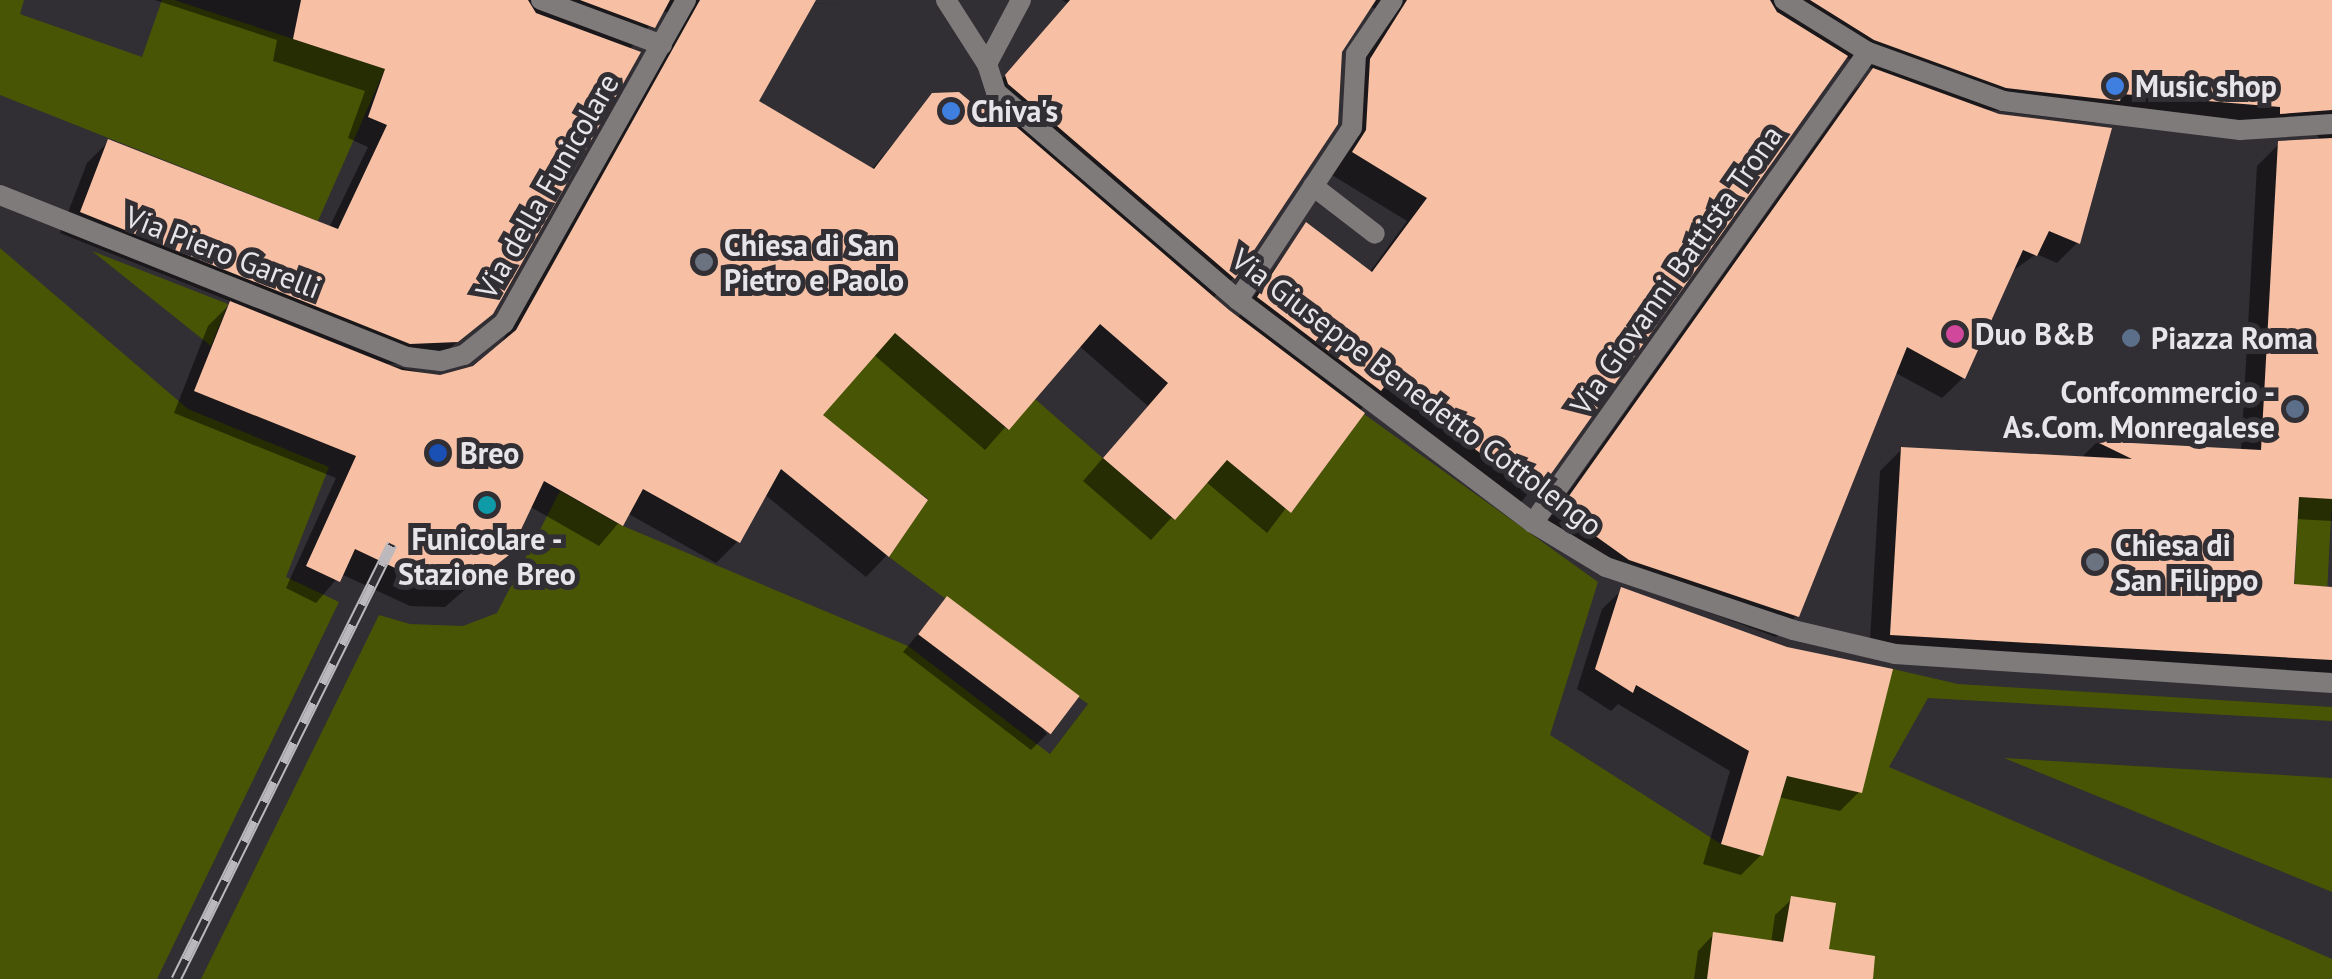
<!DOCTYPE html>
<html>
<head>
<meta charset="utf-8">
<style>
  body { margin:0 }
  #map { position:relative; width:2332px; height:979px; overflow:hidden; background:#312e34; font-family:"PT Sans",sans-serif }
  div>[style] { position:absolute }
  .green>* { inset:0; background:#485505; transform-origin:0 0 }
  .shadow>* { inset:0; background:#0007 }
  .building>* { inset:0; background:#f7c0a4; transform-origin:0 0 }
  .lane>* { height:20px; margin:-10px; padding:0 10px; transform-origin:10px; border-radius:10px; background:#807b7b }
  .street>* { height:20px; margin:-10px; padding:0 10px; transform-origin:10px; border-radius:10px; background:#807b7b }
  .rail>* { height:11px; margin-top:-5.5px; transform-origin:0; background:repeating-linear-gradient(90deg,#312e34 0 22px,#bab8bd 0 44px); box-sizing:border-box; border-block:2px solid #bab8bd }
  .dots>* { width:28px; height:28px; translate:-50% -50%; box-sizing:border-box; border:5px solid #312e34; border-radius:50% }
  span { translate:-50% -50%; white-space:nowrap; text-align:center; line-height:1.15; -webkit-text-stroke:10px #312e34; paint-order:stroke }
  .poi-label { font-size:30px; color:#e7e5e9; font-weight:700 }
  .left { translate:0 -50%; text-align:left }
  .right { translate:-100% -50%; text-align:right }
  .street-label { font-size:30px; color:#e7e5e9 }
</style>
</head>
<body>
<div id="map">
  <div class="green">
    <i style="clip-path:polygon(0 0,24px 0,20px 14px,142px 57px,162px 0,174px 0,385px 69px,318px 221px,0 95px)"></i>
    <i style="clip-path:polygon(0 248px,188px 409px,329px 467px,286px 577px,339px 602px,157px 979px,0 979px)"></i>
    <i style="clip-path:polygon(92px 251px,228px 304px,211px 346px)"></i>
    <i style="clip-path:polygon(895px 333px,1008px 430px,1035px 399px,1174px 520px,1227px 460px,1291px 513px,1364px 414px,1598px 582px,1550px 735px,1721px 844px,1762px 856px,1787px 776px,1893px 669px,1958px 684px,2332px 707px,2332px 721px,1928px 698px,1889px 767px,2332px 959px,2332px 979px,201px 979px,379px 615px,410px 624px,463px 626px,497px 613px,560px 491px,623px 526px,908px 646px,1050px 754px,1088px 704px,889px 557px,928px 499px,786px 392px)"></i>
    <i style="left:2299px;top:497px;width:33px;height:88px;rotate:3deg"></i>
    <i style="clip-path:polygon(2004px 758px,2332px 778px,2332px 892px)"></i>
  </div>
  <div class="shadow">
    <i style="clip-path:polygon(evenodd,155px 0,813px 0,755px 102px,871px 170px,933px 96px,976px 110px,1067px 3px,1062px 0,2332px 0,2332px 521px,2295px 519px,2291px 587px,2332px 590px,2332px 684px,1869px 657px,1880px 471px,1902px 449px,2080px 459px,2096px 443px,2241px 451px,2257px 166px,2279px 144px,2320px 140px,2315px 132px,2102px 116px,2095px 123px,1983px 109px,2078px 242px,2057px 263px,2036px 254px,2010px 273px,1963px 378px,1942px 398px,1894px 372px,1796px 616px,1776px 637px,1610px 576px,1540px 532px,1853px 92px,1875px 70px,1845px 57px,1512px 515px,1365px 404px,1267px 533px,1205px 481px,1151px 540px,1083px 481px,1148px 406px,1078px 345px,985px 450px,873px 354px,820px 415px,887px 555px,866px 577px,764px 494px,738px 541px,716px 563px,627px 513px,599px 546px,529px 506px,507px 553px,445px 607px,410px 606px,341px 574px,316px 603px,286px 588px,336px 478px,174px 413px,208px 326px,232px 302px,60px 233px,87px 163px,108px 142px,329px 228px,368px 147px,348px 138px,365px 91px,273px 61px,277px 40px,155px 0,1372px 7px,1384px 16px,1383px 32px,1348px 83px,1344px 154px,1332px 175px,1407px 221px,1369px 273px,1306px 226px,1237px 319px,1212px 299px,1233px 278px,1336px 123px,1342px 45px,1372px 7px,155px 0,662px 11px,678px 15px,653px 75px,499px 347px,474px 368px,440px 377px,386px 364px,433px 363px,491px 312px,629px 50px,662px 11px)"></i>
    <i style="clip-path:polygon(1622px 590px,1786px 650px,1859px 792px,1840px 811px,1778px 797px,1761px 855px,1741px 875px,1703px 864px,1730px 771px,1618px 704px,1611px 711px,1577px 689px,1602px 609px)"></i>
    <i style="clip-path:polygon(947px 599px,1047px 734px,1031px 750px,903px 652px)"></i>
    <i style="clip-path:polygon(1792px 899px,1822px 979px,1694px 979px,1698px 951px,1714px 934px,1771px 943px,1775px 915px)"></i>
  </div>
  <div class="building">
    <i style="clip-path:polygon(301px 0,528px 0,536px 13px,641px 52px,493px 314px,458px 342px,410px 344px,80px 212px,108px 139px,338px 229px,387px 125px,368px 117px,385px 69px,293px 39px)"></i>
    <i style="clip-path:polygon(580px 0,670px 0,655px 28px)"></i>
    <i style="clip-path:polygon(700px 0,816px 0,759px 101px,874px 169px,932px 93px,959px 92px,977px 107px,984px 99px,1229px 310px,1365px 413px,1291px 513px,1227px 460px,1175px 520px,1103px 458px,1168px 383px,1100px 324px,1009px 430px,895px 333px,823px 415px,928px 500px,889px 557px,781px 469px,740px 543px,643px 489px,623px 526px,544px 481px,509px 555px,469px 586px,433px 586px,355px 549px,340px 582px,306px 566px,356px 456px,194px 391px,230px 301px,402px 370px,440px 375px,473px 366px,516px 330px)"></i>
    <i style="clip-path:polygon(1070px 0,1376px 0,1342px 52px,1338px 124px,1235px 279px,1008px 84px,1005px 75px)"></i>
    <i style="clip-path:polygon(1407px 0,1770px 0,1777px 12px,1848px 56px,1536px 495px,1387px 383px,1381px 391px,1257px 297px,1306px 222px,1372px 272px,1427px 198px,1352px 152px,1366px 130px,1370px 59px)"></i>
    <i style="clip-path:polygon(1810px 0,2332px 0,2332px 110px,2280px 114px,2280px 107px,2122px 94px,2120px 101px,2006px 88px,1874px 40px)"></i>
    <i style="clip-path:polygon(1873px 68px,1999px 114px,2112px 128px,2080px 244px,2049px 231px,2037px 256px,2023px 250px,1965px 379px,1907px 347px,1799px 617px,1629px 560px,1559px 510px)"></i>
    <i style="clip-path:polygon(2332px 138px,2332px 499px,2299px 497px,2294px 584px,2332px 587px,2332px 660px,1890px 635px,1901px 447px,2132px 459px,2095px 441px,2261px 450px,2278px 141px)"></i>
    <i style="clip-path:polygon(1621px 587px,1787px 647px,1893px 669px,1862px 793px,1787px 776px,1763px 856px,1721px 844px,1749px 751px,1636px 685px,1633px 693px,1595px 669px)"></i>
    <i style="left:947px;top:596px;width:166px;height:48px;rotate:37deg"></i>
    <i style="clip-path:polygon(1791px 896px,1836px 903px,1829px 949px,1875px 956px,1873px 979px,1707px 979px,1713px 932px,1783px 942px)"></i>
  </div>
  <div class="lane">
    <i style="left:1313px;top:186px;width:78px;rotate:37.7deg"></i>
  </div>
  <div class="street">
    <i style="left:541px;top:0;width:129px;rotate:20.4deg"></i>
    <i style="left:946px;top:0;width:76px;rotate:57.4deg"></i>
    <i style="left:1021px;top:0;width:72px;rotate:118deg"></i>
    <i style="left:987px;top:64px;width:29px;rotate:72deg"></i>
    <i style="left:996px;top:92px;width:319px;rotate:40.7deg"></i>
    <i style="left:1238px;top:300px;width:370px;rotate:37.1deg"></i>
    <i style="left:1533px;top:523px;width:85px;rotate:31.1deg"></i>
    <i style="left:1606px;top:567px;width:197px;rotate:18.6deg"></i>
    <i style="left:1793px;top:630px;width:105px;rotate:13.2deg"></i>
    <i style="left:1895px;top:654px;width:438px;rotate:3.8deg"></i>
    <i style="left:1784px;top:0;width:99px;rotate:31.8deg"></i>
    <i style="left:1868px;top:52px;width:144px;rotate:19.9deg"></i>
    <i style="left:2003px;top:101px;width:239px;rotate:7deg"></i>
    <i style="left:2240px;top:130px;width:92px;rotate:-3.7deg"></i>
    <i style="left:0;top:195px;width:438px;rotate:21.7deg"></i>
    <i style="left:407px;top:357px;width:34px;rotate:7deg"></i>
    <i style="left:441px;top:361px;width:24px;rotate:-15deg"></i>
    <i style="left:464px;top:355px;width:51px;rotate:-38.7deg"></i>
    <i style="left:504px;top:323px;width:371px;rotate:-60.6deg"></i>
    <i style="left:1238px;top:300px;width:206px;rotate:-56.5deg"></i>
    <i style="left:1352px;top:128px;width:74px;rotate:-86.9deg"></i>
    <i style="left:1356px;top:54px;width:65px;rotate:-55.6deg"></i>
    <i style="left:1533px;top:523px;width:578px;rotate:-54.58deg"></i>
  </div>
  <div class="rail">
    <i style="left:176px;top:979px;width:486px;rotate:-63.6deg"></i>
  </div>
  <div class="dots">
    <i style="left:2115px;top:86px;background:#3f7fe0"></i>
    <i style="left:951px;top:111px;background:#3f7fe0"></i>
    <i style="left:704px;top:262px;background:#6b7280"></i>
    <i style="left:1955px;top:334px;background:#d1479c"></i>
    <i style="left:2131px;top:338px;background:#5c6f8a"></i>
    <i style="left:2295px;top:409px;background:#5c6f8a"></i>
    <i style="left:438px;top:453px;background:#1a4fb4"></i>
    <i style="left:487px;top:505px;background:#0f9aa8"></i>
    <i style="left:2095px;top:562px;background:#6b7280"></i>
  </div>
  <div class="poi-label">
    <span class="left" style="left:2135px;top:86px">Music shop</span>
    <span class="left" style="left:971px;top:111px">Chiva's</span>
    <span class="left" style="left:724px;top:262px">Chiesa di San<br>Pietro e Paolo</span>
    <span class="left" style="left:1975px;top:334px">Duo B&amp;B</span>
    <span class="left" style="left:2151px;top:338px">Piazza Roma</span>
    <span class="right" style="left:2275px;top:409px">Confcommercio -<br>As.Com. Monregalese</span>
    <span class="left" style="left:460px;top:453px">Breo</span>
    <span style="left:487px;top:556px">Funicolare -<br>Stazione Breo</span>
    <span class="left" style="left:2115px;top:562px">Chiesa di<br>San Filippo</span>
  </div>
  <div class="street-label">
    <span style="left:547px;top:186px;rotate:-60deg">Via della Funicolare</span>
    <span style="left:223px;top:252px;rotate:21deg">Via Piero Garelli</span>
    <span style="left:1676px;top:270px;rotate:-55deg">Via Giovanni Battista Trona</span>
    <span style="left:1417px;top:392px;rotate:37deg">Via Giuseppe Benedetto Cottolengo</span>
  </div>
</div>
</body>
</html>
